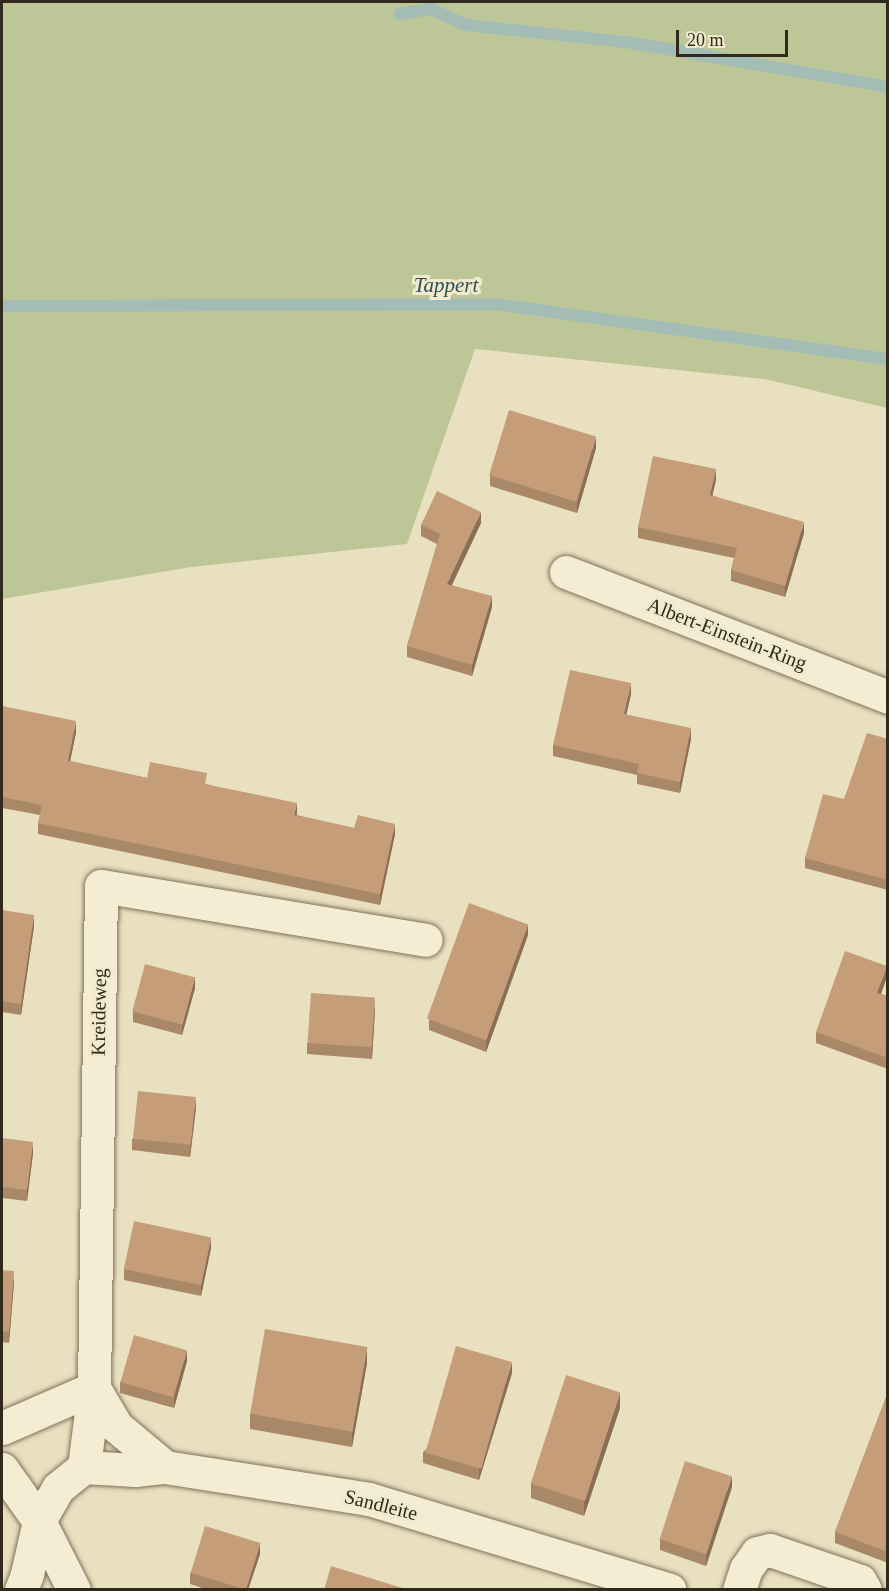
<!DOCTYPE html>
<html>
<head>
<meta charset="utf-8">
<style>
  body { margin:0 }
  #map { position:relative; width:889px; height:1591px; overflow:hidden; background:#e9e0c0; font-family:"Times New Roman",serif }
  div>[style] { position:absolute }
  .green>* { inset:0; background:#bdc696 }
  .stream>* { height:12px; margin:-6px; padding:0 6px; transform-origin:6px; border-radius:6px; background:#a3bcb6 }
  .roads { filter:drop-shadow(0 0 2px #81715a) drop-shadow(0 0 2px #81715a) }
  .minor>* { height:33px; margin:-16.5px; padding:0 16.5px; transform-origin:16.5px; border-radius:16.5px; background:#f5edd3 }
  .wall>* { inset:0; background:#a98868 }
  .shaded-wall>* { inset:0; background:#8a6f55 }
  .building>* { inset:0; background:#c59e79; transform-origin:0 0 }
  span { translate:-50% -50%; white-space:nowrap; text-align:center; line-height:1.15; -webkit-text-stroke:6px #f2eacf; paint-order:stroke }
  .street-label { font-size:20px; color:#32291d }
  .water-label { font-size:21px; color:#2d5050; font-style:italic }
  .frame { position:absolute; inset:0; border:3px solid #32291d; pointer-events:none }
  .scale { position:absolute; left:676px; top:30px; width:112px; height:27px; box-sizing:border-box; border:3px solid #32291d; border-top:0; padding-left:8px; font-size:18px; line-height:21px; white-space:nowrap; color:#32291d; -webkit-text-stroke:4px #f2eacf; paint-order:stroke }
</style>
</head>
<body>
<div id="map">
  <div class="green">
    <i style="clip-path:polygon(2px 2px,887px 2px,887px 408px,765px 379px,475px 349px,407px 544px,191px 567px,2px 599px)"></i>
  </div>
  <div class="stream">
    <i style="left:399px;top:14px;width:32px;rotate:-9deg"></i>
    <i style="left:431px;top:9px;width:38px;rotate:25deg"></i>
    <i style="left:466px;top:25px;width:161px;rotate:6.1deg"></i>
    <i style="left:626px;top:42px;width:266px;rotate:9.7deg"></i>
    <i style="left:2px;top:306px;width:494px;rotate:-0.2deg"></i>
    <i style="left:496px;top:304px;width:396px;rotate:8deg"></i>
  </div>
  <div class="roads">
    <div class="minor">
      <i style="left:566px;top:572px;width:345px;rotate:21.2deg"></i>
      <i style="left:2px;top:1428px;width:100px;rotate:-23.5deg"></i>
      <i style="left:94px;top:1388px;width:45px;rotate:59.5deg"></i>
      <i style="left:117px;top:1427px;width:62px;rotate:39.8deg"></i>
      <i style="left:84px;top:1467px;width:80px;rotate:-82.8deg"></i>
      <i style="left:94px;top:1388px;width:502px;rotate:-89.2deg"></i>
      <i style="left:101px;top:886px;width:329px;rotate:9.4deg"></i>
      <i style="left:84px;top:1467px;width:51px;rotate:3.4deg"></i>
      <i style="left:135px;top:1470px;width:30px;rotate:-6deg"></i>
      <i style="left:165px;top:1467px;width:206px;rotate:8.9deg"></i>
      <i style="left:369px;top:1499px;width:314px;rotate:16.8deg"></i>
      <i style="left:2px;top:1469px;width:64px;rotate:54.6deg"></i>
      <i style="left:39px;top:1521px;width:77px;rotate:63.1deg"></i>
      <i style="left:21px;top:1590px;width:17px;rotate:-69deg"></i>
      <i style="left:27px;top:1574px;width:54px;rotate:-77.2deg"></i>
      <i style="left:39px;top:1521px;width:38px;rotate:-60deg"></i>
      <i style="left:58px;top:1488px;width:33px;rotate:-39deg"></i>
      <i style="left:739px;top:1590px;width:22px;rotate:-72deg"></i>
      <i style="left:746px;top:1569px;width:19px;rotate:-55deg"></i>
      <i style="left:757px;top:1553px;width:13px;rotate:-13deg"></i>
      <i style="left:770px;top:1550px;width:95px;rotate:19deg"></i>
      <i style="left:860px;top:1581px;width:10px;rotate:61deg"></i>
    </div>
  </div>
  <div class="wall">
    <i style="clip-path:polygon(596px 448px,577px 513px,490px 486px,490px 475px)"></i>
    <i style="clip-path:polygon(716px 480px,712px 495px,804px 533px,785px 597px,731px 581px,731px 570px,734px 558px,638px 538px,638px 527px)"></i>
    <i style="clip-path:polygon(481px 523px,452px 585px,492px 607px,472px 676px,407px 657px,407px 646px,437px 544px,421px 536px,421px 525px)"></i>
    <i style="clip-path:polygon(631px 694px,626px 715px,691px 739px,680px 793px,637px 784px,637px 775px,553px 756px,553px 745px)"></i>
    <i style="clip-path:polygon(2px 706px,76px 732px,70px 761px,147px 778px,207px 784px,296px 815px,354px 828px,395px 834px,380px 905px,38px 834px,38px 823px,40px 815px,2px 808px)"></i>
    <i style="clip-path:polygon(888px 739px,888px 890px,805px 868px,805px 858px,844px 799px)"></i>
    <i style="clip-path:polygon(2px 910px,34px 926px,21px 1015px,2px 1012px)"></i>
    <i style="clip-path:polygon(528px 935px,486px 1052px,429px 1030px,429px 1019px)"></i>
    <i style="clip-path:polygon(887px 977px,881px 994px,888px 996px,888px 1069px,816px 1043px,816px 1032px)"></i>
    <i style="clip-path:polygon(195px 988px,182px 1035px,133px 1022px,133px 1011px)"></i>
    <i style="clip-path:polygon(375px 1009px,372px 1059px,307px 1054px,307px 1043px)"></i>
    <i style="clip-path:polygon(196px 1108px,190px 1157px,132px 1150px,132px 1139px)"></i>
    <i style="clip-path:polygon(2px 1138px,33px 1153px,27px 1201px,2px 1198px)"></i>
    <i style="clip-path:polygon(211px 1248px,201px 1296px,124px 1280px,124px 1269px)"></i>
    <i style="clip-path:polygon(2px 1270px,14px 1282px,9px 1343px,2px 1342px)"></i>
    <i style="clip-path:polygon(187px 1361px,174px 1408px,120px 1393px,120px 1382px)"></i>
    <i style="clip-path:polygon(367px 1363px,352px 1447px,250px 1429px,250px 1414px)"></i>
    <i style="clip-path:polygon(512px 1373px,479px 1480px,423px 1463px,423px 1452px)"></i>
    <i style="clip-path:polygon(888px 1392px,888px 1563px,835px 1543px,835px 1532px)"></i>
    <i style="clip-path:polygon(620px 1408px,584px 1516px,531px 1498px,531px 1483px)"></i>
    <i style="clip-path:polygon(732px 1487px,706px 1566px,660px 1550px,660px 1539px)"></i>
    <i style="clip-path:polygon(260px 1554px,248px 1590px,208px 1590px,190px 1584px,190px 1573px)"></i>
  </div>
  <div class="shaded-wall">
    <i style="clip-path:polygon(596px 437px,596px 448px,577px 513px,577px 502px)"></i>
    <i style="clip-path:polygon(716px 469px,716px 480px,710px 506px,710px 495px)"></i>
    <i style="clip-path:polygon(481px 512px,481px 523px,447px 595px,447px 584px)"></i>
    <i style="clip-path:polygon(804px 522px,804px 533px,785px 597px,785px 586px)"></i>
    <i style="clip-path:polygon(492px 596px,492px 607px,472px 676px,472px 665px)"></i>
    <i style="clip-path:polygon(631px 683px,631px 694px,624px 725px,624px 714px)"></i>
    <i style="clip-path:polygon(76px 721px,76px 732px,68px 772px,68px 761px)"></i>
    <i style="clip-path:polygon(691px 728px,691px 739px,680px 793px,680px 782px)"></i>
    <i style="clip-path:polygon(297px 803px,297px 814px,294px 826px,294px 815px)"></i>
    <i style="clip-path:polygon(395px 824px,395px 834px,380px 905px,380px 894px)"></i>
    <i style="clip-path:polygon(34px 915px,34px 926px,21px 1015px,21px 1004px)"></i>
    <i style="clip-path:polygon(528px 924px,528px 935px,486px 1052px,486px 1041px)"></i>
    <i style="clip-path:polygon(887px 966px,887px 977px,877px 1004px,877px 993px)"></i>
    <i style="clip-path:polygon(195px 977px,195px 988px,182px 1035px,182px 1024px)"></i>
    <i style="clip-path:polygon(375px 998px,375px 1009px,372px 1059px,372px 1048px)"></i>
    <i style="clip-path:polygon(196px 1097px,196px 1108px,190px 1157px,190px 1146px)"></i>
    <i style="clip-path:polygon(33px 1142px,33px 1153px,27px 1201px,27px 1190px)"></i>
    <i style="clip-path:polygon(211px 1238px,211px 1248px,201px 1296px,201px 1285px)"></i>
    <i style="clip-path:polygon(14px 1271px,14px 1282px,9px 1343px,9px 1332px)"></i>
    <i style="clip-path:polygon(367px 1347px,367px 1363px,352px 1447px,352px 1431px)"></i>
    <i style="clip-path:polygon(187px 1350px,187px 1361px,174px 1408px,174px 1397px)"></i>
    <i style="clip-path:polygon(512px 1362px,512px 1373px,479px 1480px,479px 1469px)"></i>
    <i style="clip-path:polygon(620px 1393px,620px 1408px,584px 1516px,584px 1501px)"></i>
    <i style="clip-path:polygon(732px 1476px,732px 1487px,706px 1566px,706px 1555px)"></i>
    <i style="clip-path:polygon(260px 1543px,260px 1554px,248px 1590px,245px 1590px)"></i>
  </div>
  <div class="building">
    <i style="left:509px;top:410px;width:91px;height:68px;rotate:17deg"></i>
    <i style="clip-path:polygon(653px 456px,716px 469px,710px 495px,804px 522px,785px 586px,731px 570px,737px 548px,638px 527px)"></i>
    <i style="clip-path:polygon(437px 491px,481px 512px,447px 584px,492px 596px,472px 665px,407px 646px,440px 534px,421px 525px)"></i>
    <i style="clip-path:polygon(570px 670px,631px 683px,624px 714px,691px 728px,680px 782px,637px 773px,639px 764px,553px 745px)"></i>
    <i style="clip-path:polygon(2px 706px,76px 721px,68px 761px,147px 778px,150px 762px,207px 773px,205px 784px,297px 803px,294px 815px,354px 828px,358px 815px,395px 824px,380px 894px,38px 823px,42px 805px,2px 797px)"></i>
    <i style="clip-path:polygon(867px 733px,888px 739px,888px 880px,805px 858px,823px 794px,844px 799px)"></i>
    <i style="left:469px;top:903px;width:63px;height:123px;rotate:20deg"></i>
    <i style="clip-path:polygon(2px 910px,34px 915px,21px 1004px,2px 1001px)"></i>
    <i style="clip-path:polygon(845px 951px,887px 966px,877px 993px,888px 996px,888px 1058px,816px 1032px)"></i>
    <i style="left:145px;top:964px;width:52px;height:49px;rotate:15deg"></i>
    <i style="left:311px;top:993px;width:64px;height:50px;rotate:4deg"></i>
    <i style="left:138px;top:1091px;width:58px;height:48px;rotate:6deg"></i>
    <i style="clip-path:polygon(2px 1138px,33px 1142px,27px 1190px,2px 1187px)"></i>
    <i style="left:134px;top:1221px;width:79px;height:49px;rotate:12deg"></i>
    <i style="clip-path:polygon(2px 1270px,14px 1271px,9px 1332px,2px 1331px)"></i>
    <i style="left:265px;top:1329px;width:104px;height:86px;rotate:10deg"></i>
    <i style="left:134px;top:1335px;width:55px;height:49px;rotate:16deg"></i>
    <i style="left:456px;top:1346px;width:58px;height:111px;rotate:16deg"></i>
    <i style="left:566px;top:1375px;width:57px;height:114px;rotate:18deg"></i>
    <i style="clip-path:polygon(888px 1392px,888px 1552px,835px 1532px)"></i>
    <i style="left:685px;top:1461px;width:49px;height:82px;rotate:18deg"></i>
    <i style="left:205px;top:1526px;width:58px;height:49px;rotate:17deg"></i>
    <i style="clip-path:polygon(331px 1566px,409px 1590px,324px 1590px)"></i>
  </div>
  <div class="street-label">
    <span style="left:727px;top:634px;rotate:21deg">Albert-Einstein-Ring</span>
    <span style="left:99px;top:1012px;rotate:-89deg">Kreideweg</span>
    <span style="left:381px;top:1505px;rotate:14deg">Sandleite</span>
  </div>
  <div class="water-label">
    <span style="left:446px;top:285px">Tappert</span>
  </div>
  <div class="frame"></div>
  <div class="scale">20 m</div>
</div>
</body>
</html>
